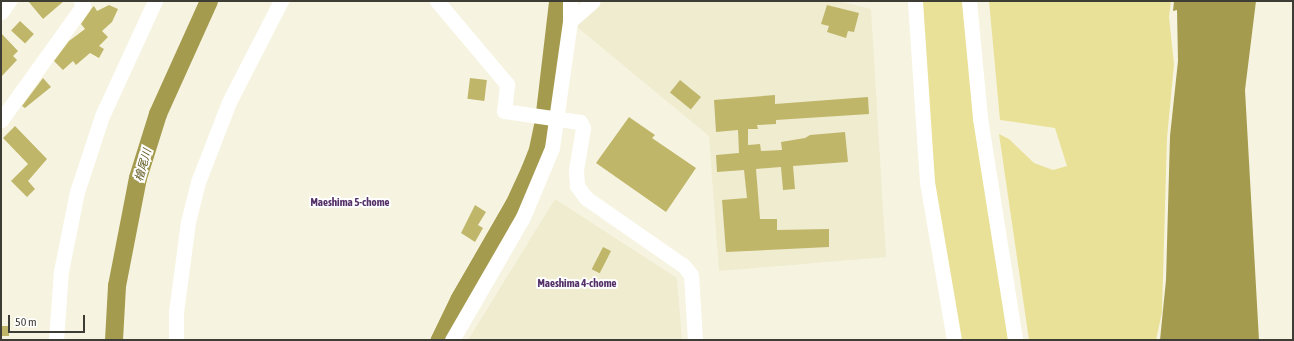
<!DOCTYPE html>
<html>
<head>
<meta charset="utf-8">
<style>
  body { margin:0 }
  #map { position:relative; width:1294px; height:341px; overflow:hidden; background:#f6f4e0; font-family:"Asap Condensed","Noto Sans JP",sans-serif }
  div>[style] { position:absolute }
  .built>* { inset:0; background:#efecd0 }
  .green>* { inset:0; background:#eae198 }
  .water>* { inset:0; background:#a59b4e }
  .stream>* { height:3px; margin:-1.5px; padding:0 1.5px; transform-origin:1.5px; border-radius:1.5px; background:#a59b4e }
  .river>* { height:18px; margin:-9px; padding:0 9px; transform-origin:9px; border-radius:9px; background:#a59b4e }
  .building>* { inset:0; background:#c0b66a; transform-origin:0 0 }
  .minor>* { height:15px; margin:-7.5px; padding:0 7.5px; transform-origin:7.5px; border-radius:7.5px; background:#fff }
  span { translate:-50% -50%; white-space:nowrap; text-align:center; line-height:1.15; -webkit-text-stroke:4px #fff; paint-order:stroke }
  .water-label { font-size:11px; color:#60581f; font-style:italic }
  .neighbourhood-label { font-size:11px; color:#543068; font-weight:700 }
  .frame { position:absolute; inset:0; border:2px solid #3e3d35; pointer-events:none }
  .scale { position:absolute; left:8px; top:315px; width:77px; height:18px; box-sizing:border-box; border:2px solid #3e3d35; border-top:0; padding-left:5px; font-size:12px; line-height:14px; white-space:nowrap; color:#3e3d35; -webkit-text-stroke:3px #fff; paint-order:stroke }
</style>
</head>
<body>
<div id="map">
  <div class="built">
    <i style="clip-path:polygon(599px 1px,838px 1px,871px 9px,886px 257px,719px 271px,709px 136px,577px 27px,578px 22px)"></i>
    <i style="clip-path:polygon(555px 199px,677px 278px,682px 340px,468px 340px)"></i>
  </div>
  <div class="green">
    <i style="clip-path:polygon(920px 1px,967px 1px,1008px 340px,959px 340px,933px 183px)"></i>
    <i style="clip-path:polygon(989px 1px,1171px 1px,1169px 17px,1174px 64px,1167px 138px,1162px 312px,1156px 340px,1029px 340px,999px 134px,1009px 139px,1034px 163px,1053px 170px,1067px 166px,1055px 128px,1000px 120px)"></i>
  </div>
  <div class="water">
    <i style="clip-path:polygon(1174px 1px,1256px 1px,1245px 90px,1259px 340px,1160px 340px,1166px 280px,1170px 136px,1178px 61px,1177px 10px,1173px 11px)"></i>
  </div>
  <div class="stream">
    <i style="left:537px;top:112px;width:112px;rotate:-83.3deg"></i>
    <i style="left:431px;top:340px;width:49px;rotate:-64.5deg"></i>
    <i style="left:452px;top:296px;width:124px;rotate:-59.9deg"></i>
    <i style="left:514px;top:189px;width:44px;rotate:-68.7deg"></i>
    <i style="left:530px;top:148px;width:29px;rotate:-78deg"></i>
  </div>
  <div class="river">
    <i style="left:114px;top:340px;width:54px;rotate:-86.8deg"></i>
    <i style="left:117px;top:286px;width:110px;rotate:-79deg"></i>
    <i style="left:138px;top:178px;width:67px;rotate:-72.6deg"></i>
    <i style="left:158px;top:114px;width:124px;rotate:-65.7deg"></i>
    <i style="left:440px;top:340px;width:48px;rotate:-64deg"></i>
    <i style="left:461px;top:297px;width:106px;rotate:-60.1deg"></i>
    <i style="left:514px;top:205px;width:57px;rotate:-65.2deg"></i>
    <i style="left:538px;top:153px;width:21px;rotate:-76deg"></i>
    <i style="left:543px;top:133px;width:133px;rotate:-82.7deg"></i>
  </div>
  <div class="building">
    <i style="clip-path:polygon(28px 1px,64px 1px,43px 19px)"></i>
    <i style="clip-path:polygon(109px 5px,118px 9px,112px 22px,102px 31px,108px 37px,99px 46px,104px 49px,99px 58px,90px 53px,76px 65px,73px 61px,63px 70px,54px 61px,69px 41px,85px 29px,81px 24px,92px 8px,94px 6px,97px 11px)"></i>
    <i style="clip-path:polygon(827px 5px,859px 13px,854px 32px,848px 31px,846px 38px,827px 32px,829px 26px,821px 24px)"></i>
    <i style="left:20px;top:21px;width:19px;height:13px;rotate:43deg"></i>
    <i style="clip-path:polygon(1px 33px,18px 51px,13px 56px,17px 60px,1px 77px)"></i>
    <i style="clip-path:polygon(43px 78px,51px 87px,25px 108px,22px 106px)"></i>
    <i style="left:470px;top:78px;width:17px;height:21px;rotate:7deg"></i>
    <i style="left:680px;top:80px;width:27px;height:16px;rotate:39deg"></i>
    <i style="clip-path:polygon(775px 95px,775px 104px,868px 97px,869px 114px,776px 120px,776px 124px,757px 125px,758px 129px,748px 129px,748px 145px,760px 144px,761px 151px,782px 150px,781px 142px,805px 138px,810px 135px,845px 132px,848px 162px,793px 166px,795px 189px,783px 190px,781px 167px,756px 169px,760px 219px,777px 219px,777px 230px,829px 229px,829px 247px,726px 252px,722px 200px,747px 198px,744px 170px,717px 172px,716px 155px,739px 153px,738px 130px,716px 132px,714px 100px)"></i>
    <i style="clip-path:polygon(629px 117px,655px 135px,652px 138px,696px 168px,666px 212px,596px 163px)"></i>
    <i style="clip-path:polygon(15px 126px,47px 159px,28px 181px,35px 189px,27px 197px,11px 181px,28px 164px,3px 138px)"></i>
    <i style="clip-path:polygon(475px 205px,486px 212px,478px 225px,483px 228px,475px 242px,461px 233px)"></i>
    <i style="left:603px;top:247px;width:9px;height:25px;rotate:27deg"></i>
    <i style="left:1px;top:326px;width:8px;height:10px"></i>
  </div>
  <div class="minor">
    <i style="left:437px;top:1px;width:109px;rotate:49.9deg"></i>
    <i style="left:507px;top:84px;width:27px;rotate:96deg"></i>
    <i style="left:504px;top:111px;width:77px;rotate:8.2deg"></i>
    <i style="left:580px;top:122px;width:7px;rotate:63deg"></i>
    <i style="left:583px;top:128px;width:43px;rotate:99.5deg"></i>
    <i style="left:576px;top:170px;width:16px;rotate:86deg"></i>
    <i style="left:577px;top:186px;width:15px;rotate:53deg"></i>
    <i style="left:586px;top:198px;width:119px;rotate:34.8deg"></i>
    <i style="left:684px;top:266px;width:11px;rotate:52deg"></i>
    <i style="left:691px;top:275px;width:65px;rotate:86.5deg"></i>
    <i style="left:915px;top:1px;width:181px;rotate:86.2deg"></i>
    <i style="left:927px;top:182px;width:160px;rotate:80.3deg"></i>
    <i style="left:969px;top:1px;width:118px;rotate:84.6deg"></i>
    <i style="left:980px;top:118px;width:225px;rotate:81deg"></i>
    <i style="left:1px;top:12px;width:14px;rotate:-54deg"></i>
    <i style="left:570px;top:21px;width:30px;rotate:-41deg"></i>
    <i style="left:1px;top:120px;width:140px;rotate:-54.3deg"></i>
    <i style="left:83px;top:6px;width:5px;rotate:-112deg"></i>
    <i style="left:56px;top:340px;width:69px;rotate:-85.9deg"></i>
    <i style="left:61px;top:271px;width:81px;rotate:-78.6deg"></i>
    <i style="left:77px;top:192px;width:80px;rotate:-71.8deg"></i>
    <i style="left:102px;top:116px;width:127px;rotate:-65.3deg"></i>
    <i style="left:176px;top:340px;width:28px;rotate:-90deg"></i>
    <i style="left:176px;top:312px;width:91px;rotate:-82.4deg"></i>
    <i style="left:188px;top:222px;width:41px;rotate:-76deg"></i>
    <i style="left:198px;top:182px;width:86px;rotate:-68.8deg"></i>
    <i style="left:229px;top:102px;width:114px;rotate:-62.8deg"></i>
    <i style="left:452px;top:340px;width:142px;rotate:-60deg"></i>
    <i style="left:523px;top:217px;width:75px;rotate:-67.2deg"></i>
    <i style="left:552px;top:148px;width:128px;rotate:-81.9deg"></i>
    <i style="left:570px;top:21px;width:20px;rotate:-90deg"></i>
  </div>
  <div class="water-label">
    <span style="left:143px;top:165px;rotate:-74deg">檜尾川</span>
  </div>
  <div class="neighbourhood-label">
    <span style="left:350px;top:202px">Maeshima 5-chome</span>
    <span style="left:577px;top:283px">Maeshima 4-chome</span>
  </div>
  <div class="frame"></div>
  <div class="scale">50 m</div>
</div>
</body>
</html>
